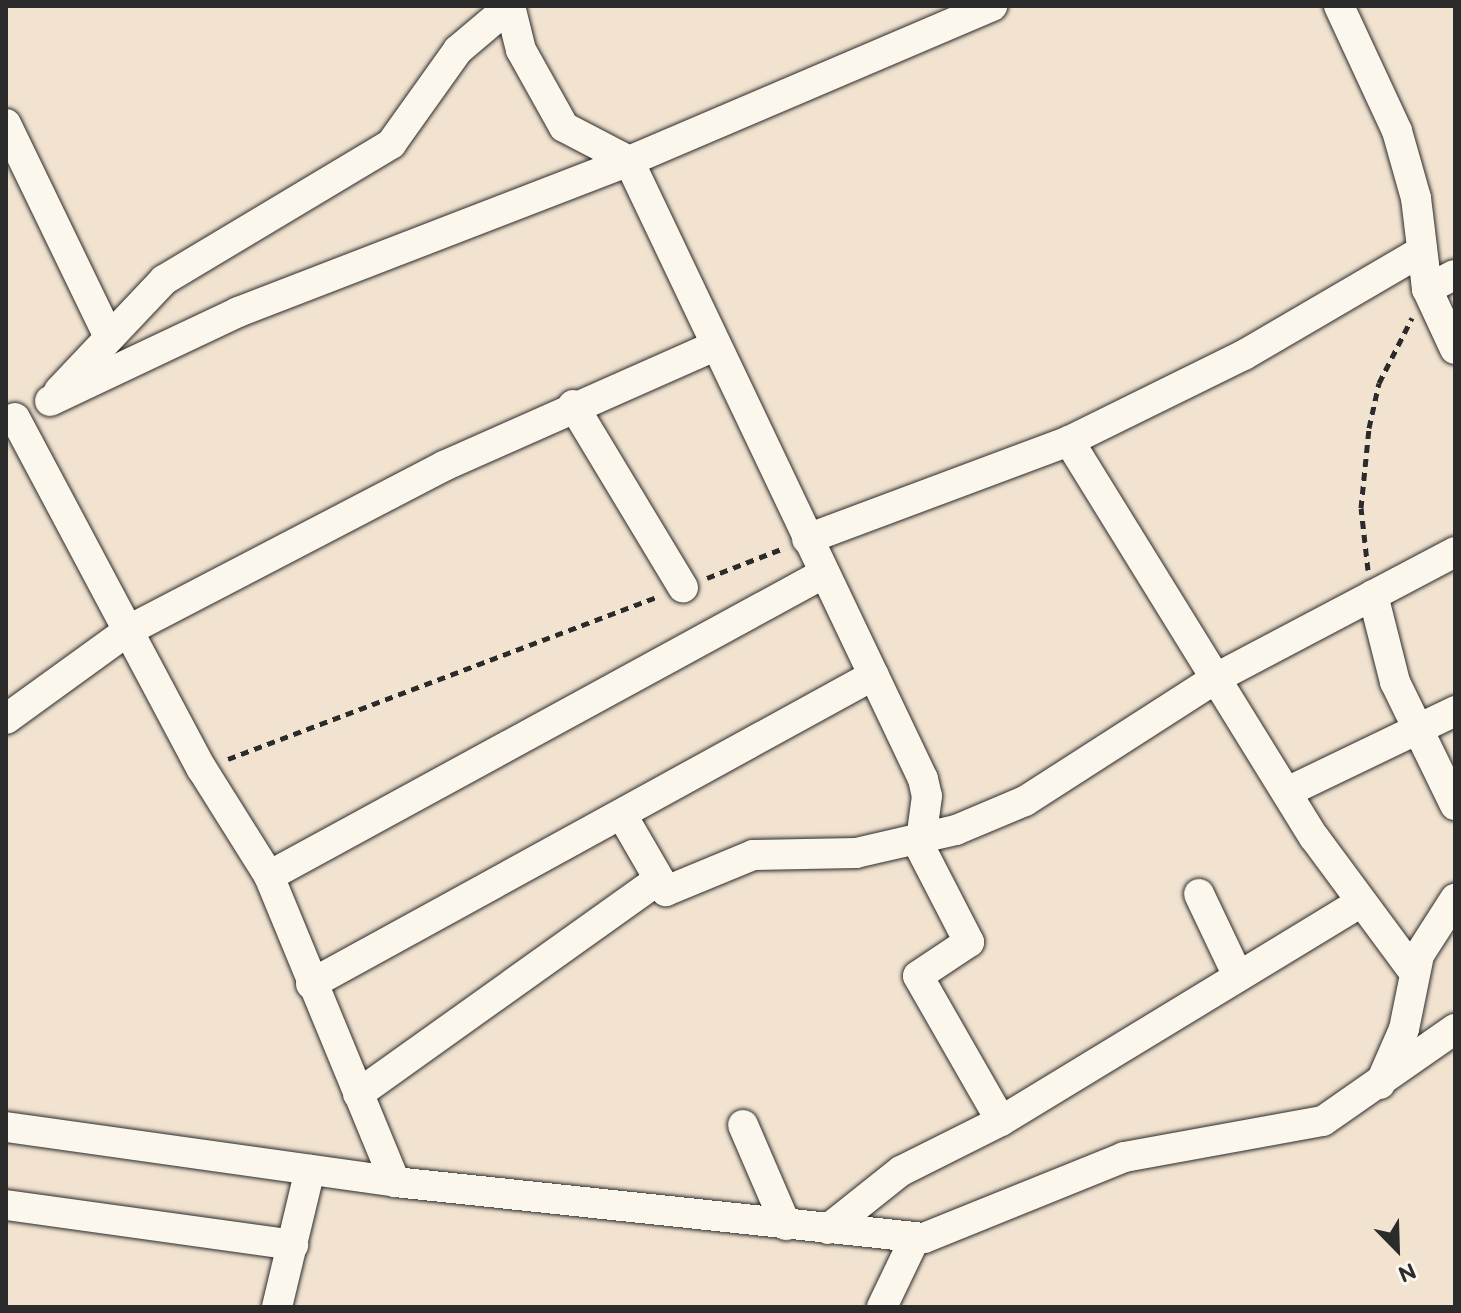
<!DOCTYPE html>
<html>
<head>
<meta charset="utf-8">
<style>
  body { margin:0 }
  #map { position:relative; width:1461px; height:1313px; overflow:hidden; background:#f2e3d0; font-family:"Balsamiq Sans",sans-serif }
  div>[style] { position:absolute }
  .path>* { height:5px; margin-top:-2.5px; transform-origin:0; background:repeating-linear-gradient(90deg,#2b2b2b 0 8px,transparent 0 14px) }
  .roads { filter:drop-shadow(0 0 2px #2b2b2b) drop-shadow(0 0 2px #2b2b2b) }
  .minor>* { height:30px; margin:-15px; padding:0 15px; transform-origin:15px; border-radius:15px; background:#fbf7ec }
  span { translate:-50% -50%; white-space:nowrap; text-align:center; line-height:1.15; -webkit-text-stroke:6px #fbf7ec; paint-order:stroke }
  .frame { position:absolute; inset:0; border:8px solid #2b2b2b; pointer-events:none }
  .north { position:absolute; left:1357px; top:1209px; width:80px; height:80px; -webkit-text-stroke:6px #fbf7ec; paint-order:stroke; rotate:157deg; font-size:22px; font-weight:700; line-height:32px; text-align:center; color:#2b2b2b }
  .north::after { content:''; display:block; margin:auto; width:28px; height:36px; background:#2b2b2b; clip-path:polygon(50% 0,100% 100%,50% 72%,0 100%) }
</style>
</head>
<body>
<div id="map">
  <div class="path">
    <i style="left:1368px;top:570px;width:62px;rotate:-96.4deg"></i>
    <i style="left:1361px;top:508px;width:80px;rotate:-84.3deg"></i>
    <i style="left:1369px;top:428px;width:46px;rotate:-77.5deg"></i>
    <i style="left:1379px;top:383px;width:73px;rotate:-63.1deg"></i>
    <i style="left:707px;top:578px;width:83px;rotate:-21.3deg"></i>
    <i style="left:228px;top:759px;width:459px;rotate:-20.7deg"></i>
  </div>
  <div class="roads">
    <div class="minor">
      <i style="left:510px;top:6px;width:45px;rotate:76deg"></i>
      <i style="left:521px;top:50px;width:88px;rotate:60.8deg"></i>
      <i style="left:564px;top:127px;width:73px;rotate:27.6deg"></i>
      <i style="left:629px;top:161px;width:395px;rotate:-23.1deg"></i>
      <i style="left:1339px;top:6px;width:138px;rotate:65.1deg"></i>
      <i style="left:1397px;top:131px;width:70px;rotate:74.2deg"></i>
      <i style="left:1416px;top:198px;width:92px;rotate:83.1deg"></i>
      <i style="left:1427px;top:289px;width:66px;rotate:65deg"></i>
      <i style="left:6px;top:124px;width:234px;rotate:64.2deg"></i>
      <i style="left:1427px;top:289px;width:31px;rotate:-27deg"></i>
      <i style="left:59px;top:391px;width:153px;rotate:-46.6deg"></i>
      <i style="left:164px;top:280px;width:265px;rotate:-30.9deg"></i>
      <i style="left:391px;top:144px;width:115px;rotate:-54.5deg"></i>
      <i style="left:458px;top:50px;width:68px;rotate:-40.2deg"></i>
      <i style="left:50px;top:401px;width:208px;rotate:-25.3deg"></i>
      <i style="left:238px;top:312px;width:419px;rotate:-21.1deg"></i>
      <i style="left:629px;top:161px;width:684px;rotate:64.56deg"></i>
      <i style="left:923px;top:779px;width:17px;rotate:77deg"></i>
      <i style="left:927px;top:796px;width:51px;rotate:97.8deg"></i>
      <i style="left:920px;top:847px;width:107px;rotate:62.7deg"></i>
      <i style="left:969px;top:942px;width:61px;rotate:146.3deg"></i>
      <i style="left:918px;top:976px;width:167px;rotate:60.2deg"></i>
      <i style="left:573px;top:405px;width:213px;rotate:58.9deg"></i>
      <i style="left:15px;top:418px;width:398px;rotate:62deg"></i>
      <i style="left:202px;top:769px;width:126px;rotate:57.9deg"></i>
      <i style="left:269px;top:876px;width:331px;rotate:67.6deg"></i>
      <i style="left:1069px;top:441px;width:466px;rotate:58.3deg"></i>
      <i style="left:1314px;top:837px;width:167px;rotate:53.5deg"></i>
      <i style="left:807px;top:539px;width:280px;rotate:-20.5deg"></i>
      <i style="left:1069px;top:441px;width:195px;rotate:-26.2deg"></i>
      <i style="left:1244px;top:355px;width:204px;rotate:-30.3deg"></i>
      <i style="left:1373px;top:595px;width:90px;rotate:75.8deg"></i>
      <i style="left:1395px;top:682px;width:137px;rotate:64deg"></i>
      <i style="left:6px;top:719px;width:152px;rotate:-35.9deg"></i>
      <i style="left:129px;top:630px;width:355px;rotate:-27.5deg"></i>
      <i style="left:444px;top:466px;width:294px;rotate:-23.9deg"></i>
      <i style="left:1287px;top:792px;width:187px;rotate:-25.7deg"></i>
      <i style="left:622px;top:815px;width:88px;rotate:59.9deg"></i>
      <i style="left:666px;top:891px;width:94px;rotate:-22.5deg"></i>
      <i style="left:753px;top:855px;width:103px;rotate:-1.1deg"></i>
      <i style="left:856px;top:853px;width:103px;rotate:-13deg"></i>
      <i style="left:956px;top:830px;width:75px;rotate:-22.8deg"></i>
      <i style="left:1025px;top:801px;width:229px;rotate:-32.7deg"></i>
      <i style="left:1218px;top:677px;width:268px;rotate:-27.8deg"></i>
      <i style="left:269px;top:876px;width:629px;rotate:-28.6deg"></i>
      <i style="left:1199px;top:894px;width:91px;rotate:64.6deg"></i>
      <i style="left:311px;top:984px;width:642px;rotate:-28.76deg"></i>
      <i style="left:1380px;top:1084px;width:60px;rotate:-66.4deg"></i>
      <i style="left:1404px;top:1029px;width:76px;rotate:-78.5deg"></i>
      <i style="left:1419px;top:955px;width:67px;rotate:-57.3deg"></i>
      <i style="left:358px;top:1094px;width:369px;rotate:-35.5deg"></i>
      <i style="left:743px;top:1125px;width:109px;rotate:66.7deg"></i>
      <i style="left:6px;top:1127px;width:393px;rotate:8deg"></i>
      <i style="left:395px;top:1182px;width:532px;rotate:6.04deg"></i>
      <i style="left:924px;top:1238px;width:216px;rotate:-22deg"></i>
      <i style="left:1124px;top:1157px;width:202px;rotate:-10.3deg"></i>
      <i style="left:1323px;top:1121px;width:161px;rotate:-34.9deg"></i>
      <i style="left:6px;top:1205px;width:290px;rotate:7.9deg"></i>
      <i style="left:828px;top:1229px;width:93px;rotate:-38.5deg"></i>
      <i style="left:901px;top:1171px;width:112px;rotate:-26.6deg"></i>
      <i style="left:1001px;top:1121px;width:419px;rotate:-31.3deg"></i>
      <i style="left:277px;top:1307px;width:141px;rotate:-76.5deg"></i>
      <i style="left:882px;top:1307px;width:76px;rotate:-64.4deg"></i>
    </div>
  </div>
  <div class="frame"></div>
  <div class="north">N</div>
</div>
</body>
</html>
